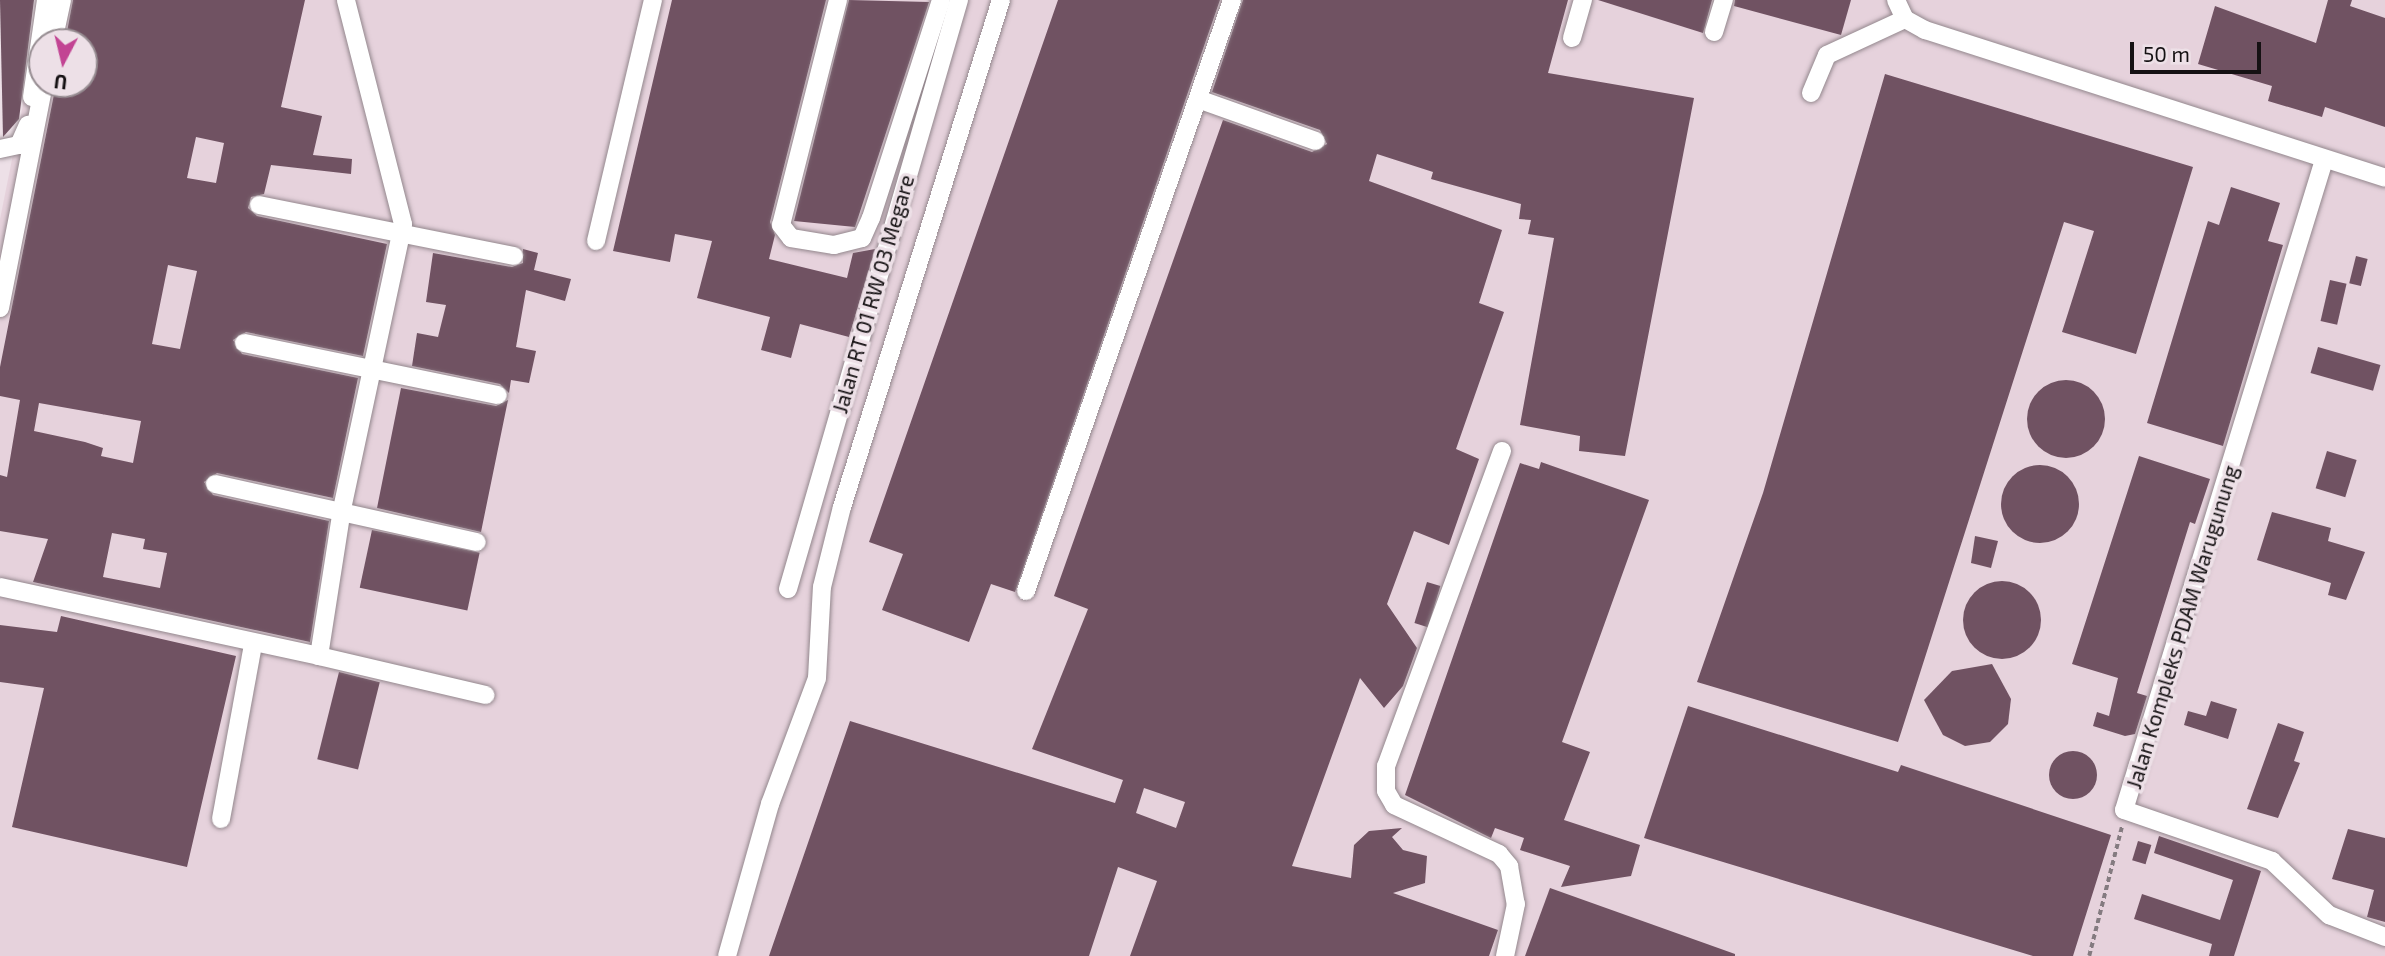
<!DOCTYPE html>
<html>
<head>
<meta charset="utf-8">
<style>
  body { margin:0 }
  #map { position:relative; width:2385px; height:956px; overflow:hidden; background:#ede0e7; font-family:"Exo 2",sans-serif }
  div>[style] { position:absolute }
  .built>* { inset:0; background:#e6d2dc }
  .building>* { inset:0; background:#705262; transform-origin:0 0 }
  .round { border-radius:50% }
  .path>* { height:3.5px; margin-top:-1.75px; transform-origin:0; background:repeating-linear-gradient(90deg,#847b80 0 5px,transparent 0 8.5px) }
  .roads { filter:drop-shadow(0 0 2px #93878d) drop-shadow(0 0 2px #93878d) }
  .minor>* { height:18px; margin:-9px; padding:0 9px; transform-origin:9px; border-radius:9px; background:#fff }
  span { translate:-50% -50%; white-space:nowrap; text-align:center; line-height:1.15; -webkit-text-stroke:7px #ede0e7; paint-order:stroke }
  .street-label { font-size:21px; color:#151113 }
  .north { position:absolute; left:28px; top:28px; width:70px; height:70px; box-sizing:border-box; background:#ede0e7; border:2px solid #978d92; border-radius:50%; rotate:187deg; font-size:19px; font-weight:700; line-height:28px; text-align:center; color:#151113 }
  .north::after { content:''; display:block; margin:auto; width:24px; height:32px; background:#c24493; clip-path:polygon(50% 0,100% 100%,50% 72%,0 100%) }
  .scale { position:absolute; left:2130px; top:42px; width:131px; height:32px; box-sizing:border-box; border:4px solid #151113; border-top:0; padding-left:9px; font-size:21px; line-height:24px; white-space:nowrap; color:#151113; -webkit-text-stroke:5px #ede0e7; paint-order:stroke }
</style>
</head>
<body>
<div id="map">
  <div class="built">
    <i style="clip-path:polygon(evenodd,44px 0,2385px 0,2385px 956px,0 956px,0 219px,44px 0,42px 42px,84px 42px,84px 84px,42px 84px,42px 42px)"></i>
  </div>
  <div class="building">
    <i style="clip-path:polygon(0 0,34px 0,19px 119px,3px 137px)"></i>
    <i style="clip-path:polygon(evenodd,73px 0,305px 0,281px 107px,322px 116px,313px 155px,352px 159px,351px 174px,271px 165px,264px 194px,251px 197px,248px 208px,257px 216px,387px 244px,363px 356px,246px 332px,233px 340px,242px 354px,358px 378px,333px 498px,217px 473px,204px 482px,213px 495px,329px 521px,310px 642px,33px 582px,48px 539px,0 531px,0 475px,7px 477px,20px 400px,0 396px,0 367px,56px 84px,84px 84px,84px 42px,65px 42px,73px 0,196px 137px,224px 143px,216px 183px,187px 178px,196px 137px,73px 0,168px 265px,197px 271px,180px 349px,152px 344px,168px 265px,73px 0,39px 403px,141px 421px,133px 463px,101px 456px,103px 448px,85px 442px,34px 431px,39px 403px,73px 0,112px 533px,145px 539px,143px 549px,167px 553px,160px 588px,103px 577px,112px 533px)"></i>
    <i style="clip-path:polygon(672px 0,826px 0,770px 222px,775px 235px,769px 259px,847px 278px,853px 253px,875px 249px,849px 337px,800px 324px,791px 358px,761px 350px,770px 317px,697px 298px,712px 241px,675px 234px,670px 262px,613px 251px)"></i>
    <i style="clip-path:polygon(849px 0,929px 2px,855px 227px,794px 221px)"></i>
    <i style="clip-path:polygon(1058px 0,1220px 0,1015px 592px,991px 584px,969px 642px,882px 610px,903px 554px,869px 542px)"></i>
    <i style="clip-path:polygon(evenodd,1243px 0,1568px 0,1548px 73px,1694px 98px,1625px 456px,1579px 451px,1580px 436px,1520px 425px,1554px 238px,1528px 234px,1531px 220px,1519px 219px,1521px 204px,1431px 179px,1433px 172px,1377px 154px,1369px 181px,1502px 230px,1479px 303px,1504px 312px,1456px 449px,1479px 459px,1449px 545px,1414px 531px,1387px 604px,1417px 648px,1403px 686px,1384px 708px,1360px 678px,1292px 866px,1351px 878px,1354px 845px,1369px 831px,1402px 828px,1392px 837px,1403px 850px,1427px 856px,1425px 883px,1393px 893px,1498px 930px,1489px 956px,1130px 956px,1157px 881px,1118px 867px,1089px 956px,769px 956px,850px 721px,1115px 803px,1123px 780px,1032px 749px,1088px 609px,1054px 596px,1223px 120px,1312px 152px,1327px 144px,1320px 130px,1212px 92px,1243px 0,1144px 788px,1185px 802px,1176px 828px,1136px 813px,1144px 788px)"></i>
    <i style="clip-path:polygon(1598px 0,1712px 0,1703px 33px)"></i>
    <i style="clip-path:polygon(1735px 0,1851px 0,1841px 35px,1734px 6px)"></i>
    <i style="clip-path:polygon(2328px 0,2352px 0,2350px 6px,2385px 18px,2385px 127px,2325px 107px,2322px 117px,2268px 101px,2272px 86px,2198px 64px,2215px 6px,2316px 43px)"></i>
    <i style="clip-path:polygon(1885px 74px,2193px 167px,2136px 354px,2062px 332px,2094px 231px,2064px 222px,1898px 742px,1697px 682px,1763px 493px)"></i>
    <i style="clip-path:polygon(2231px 187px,2280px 203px,2268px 241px,2283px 245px,2223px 446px,2147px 423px,2208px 221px,2219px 225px)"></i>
    <i style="clip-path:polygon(523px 249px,538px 253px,534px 270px,571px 279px,565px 301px,526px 290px,516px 347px,536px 351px,529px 383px,511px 380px,509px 393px,500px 384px,412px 366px,417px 333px,438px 337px,446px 305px,426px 302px,433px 253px,512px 267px,523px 263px)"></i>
    <i style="left:2356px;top:256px;width:12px;height:28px;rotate:14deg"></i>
    <i style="left:2330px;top:280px;width:17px;height:42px;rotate:13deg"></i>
    <i style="left:2318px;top:347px;width:65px;height:27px;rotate:16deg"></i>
    <i class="round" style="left:2027px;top:380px;width:78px;height:78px"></i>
    <i style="clip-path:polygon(401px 388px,496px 406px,508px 400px,481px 532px,377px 508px)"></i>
    <i style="left:2327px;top:451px;width:31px;height:39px;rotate:17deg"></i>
    <i style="clip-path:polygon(2139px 456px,2210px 479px,2195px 524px,2190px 522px,2137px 693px,2147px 696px,2135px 734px,2125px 736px,2093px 726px,2097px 712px,2109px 716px,2118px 678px,2072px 664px)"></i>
    <i style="clip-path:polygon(1541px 462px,1649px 500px,1562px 742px,1590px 752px,1564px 820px,1640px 845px,1631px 876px,1561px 887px,1570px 866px,1520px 850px,1524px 838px,1495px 828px,1491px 838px,1405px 795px,1520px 463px,1539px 469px)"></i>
    <i class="round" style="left:2001px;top:465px;width:78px;height:78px"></i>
    <i style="clip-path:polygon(2272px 512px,2331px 528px,2328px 541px,2365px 552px,2346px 600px,2328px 595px,2331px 583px,2257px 560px)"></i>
    <i style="left:372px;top:530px;width:110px;height:59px;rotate:12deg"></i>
    <i style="clip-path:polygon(1975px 536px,1998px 541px,1991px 568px,1971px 563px)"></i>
    <i class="round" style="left:1963px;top:581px;width:78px;height:78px"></i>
    <i style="left:1427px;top:582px;width:14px;height:43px;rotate:17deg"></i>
    <i style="clip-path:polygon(61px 616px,236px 656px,187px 867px,12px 827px,44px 688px,0 682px,0 625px,57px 632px)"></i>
    <i style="clip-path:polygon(1992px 664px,2011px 699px,2008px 724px,1990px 742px,1965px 746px,1943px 735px,1924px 700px,1952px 671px)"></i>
    <i style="left:339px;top:672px;width:42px;height:90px;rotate:14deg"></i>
    <i style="clip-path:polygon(2211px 701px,2237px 709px,2228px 739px,2184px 725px,2188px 711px,2206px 716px)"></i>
    <i style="clip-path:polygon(1688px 706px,1898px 772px,1901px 765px,2111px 835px,2073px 956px,2033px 956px,1644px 838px)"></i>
    <i style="clip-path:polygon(2278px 723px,2304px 732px,2294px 761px,2300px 763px,2278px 818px,2247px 809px)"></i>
    <i class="round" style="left:2049px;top:751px;width:48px;height:48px"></i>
    <i style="clip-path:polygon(2348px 829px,2385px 838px,2385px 922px,2367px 917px,2374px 890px,2332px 879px)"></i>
    <i style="clip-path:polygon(2159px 836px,2261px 871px,2234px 956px,2209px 956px,2212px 944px,2134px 919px,2142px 894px,2220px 920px,2233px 880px,2154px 853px)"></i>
    <i style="left:2138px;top:841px;width:14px;height:20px;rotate:17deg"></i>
    <i style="clip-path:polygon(1550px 888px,1735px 954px,1735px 956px,1525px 956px)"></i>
  </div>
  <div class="path">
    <i style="left:2089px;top:956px;width:134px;rotate:-75.8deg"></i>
  </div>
  <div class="roads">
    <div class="minor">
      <i style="left:838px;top:0;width:232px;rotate:104.2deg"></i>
      <i style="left:781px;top:225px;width:16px;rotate:52deg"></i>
      <i style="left:791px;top:238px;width:44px;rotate:9.2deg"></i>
      <i style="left:834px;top:245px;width:29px;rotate:-14deg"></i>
      <i style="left:862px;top:238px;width:22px;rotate:-66deg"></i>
      <i style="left:871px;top:218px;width:229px;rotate:-72.2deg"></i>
      <i style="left:1896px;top:0;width:21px;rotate:65deg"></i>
      <i style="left:1905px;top:19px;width:23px;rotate:29deg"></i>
      <i style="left:1925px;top:30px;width:483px;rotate:17.8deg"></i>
      <i style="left:1714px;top:32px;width:34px;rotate:-73deg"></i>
      <i style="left:1572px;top:38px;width:40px;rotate:-74deg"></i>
      <i style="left:53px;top:42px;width:43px;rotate:-77.9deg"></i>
      <i style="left:1811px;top:93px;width:41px;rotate:-67.2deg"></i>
      <i style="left:1827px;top:55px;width:86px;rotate:-24.8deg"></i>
      <i style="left:32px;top:97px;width:98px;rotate:-81.8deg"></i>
      <i style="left:1198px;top:99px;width:125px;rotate:19.6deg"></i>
      <i style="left:0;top:149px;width:19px;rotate:-12deg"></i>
      <i style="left:19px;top:145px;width:22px;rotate:-66deg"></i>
      <i style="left:2324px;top:160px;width:680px;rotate:107.1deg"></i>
      <i style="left:2124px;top:810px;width:157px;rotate:19deg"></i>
      <i style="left:2272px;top:861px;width:79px;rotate:43.5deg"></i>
      <i style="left:2329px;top:915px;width:60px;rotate:21.4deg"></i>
      <i style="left:259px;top:205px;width:260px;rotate:11.3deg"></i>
      <i style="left:596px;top:241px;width:248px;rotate:-76.7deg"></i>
      <i style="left:0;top:308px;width:228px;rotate:-78.9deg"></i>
      <i style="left:244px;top:343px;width:259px;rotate:11.6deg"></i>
      <i style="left:1502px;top:451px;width:336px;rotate:110.2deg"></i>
      <i style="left:1386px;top:766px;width:25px;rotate:90deg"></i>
      <i style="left:1386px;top:791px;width:16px;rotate:60deg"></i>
      <i style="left:1394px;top:805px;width:116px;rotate:25deg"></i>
      <i style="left:1499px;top:854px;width:16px;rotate:50deg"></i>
      <i style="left:1509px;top:866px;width:39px;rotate:80deg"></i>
      <i style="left:1516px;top:904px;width:53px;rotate:101.9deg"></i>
      <i style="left:215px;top:484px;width:268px;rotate:12.5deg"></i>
      <i style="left:0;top:587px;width:326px;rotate:12.2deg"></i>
      <i style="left:319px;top:656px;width:149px;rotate:-81.1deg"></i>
      <i style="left:342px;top:509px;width:291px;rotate:-77.9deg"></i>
      <i style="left:403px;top:224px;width:231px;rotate:-104.3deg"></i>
      <i style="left:788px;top:589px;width:613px;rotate:-73.81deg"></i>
      <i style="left:1026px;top:591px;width:626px;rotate:-70.78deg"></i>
      <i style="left:319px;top:656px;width:171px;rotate:13.2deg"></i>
      <i style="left:221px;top:819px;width:177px;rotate:-79.6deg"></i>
      <i style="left:727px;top:956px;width:158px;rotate:-74.2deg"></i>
      <i style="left:770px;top:804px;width:134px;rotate:-69.5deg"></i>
      <i style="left:817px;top:678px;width:91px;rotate:-86.9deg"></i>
      <i style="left:822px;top:587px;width:82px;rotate:-76deg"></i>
      <i style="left:842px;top:507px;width:531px;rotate:-72.59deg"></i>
    </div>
  </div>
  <div class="street-label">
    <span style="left:873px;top:294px;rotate:-74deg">Jalan RT 01 RW 03 Megare</span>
    <span style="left:2182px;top:627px;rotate:-73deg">Jalan Kompleks PDAM Warugunung</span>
  </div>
  <div class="north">U</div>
  <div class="scale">50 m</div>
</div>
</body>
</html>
